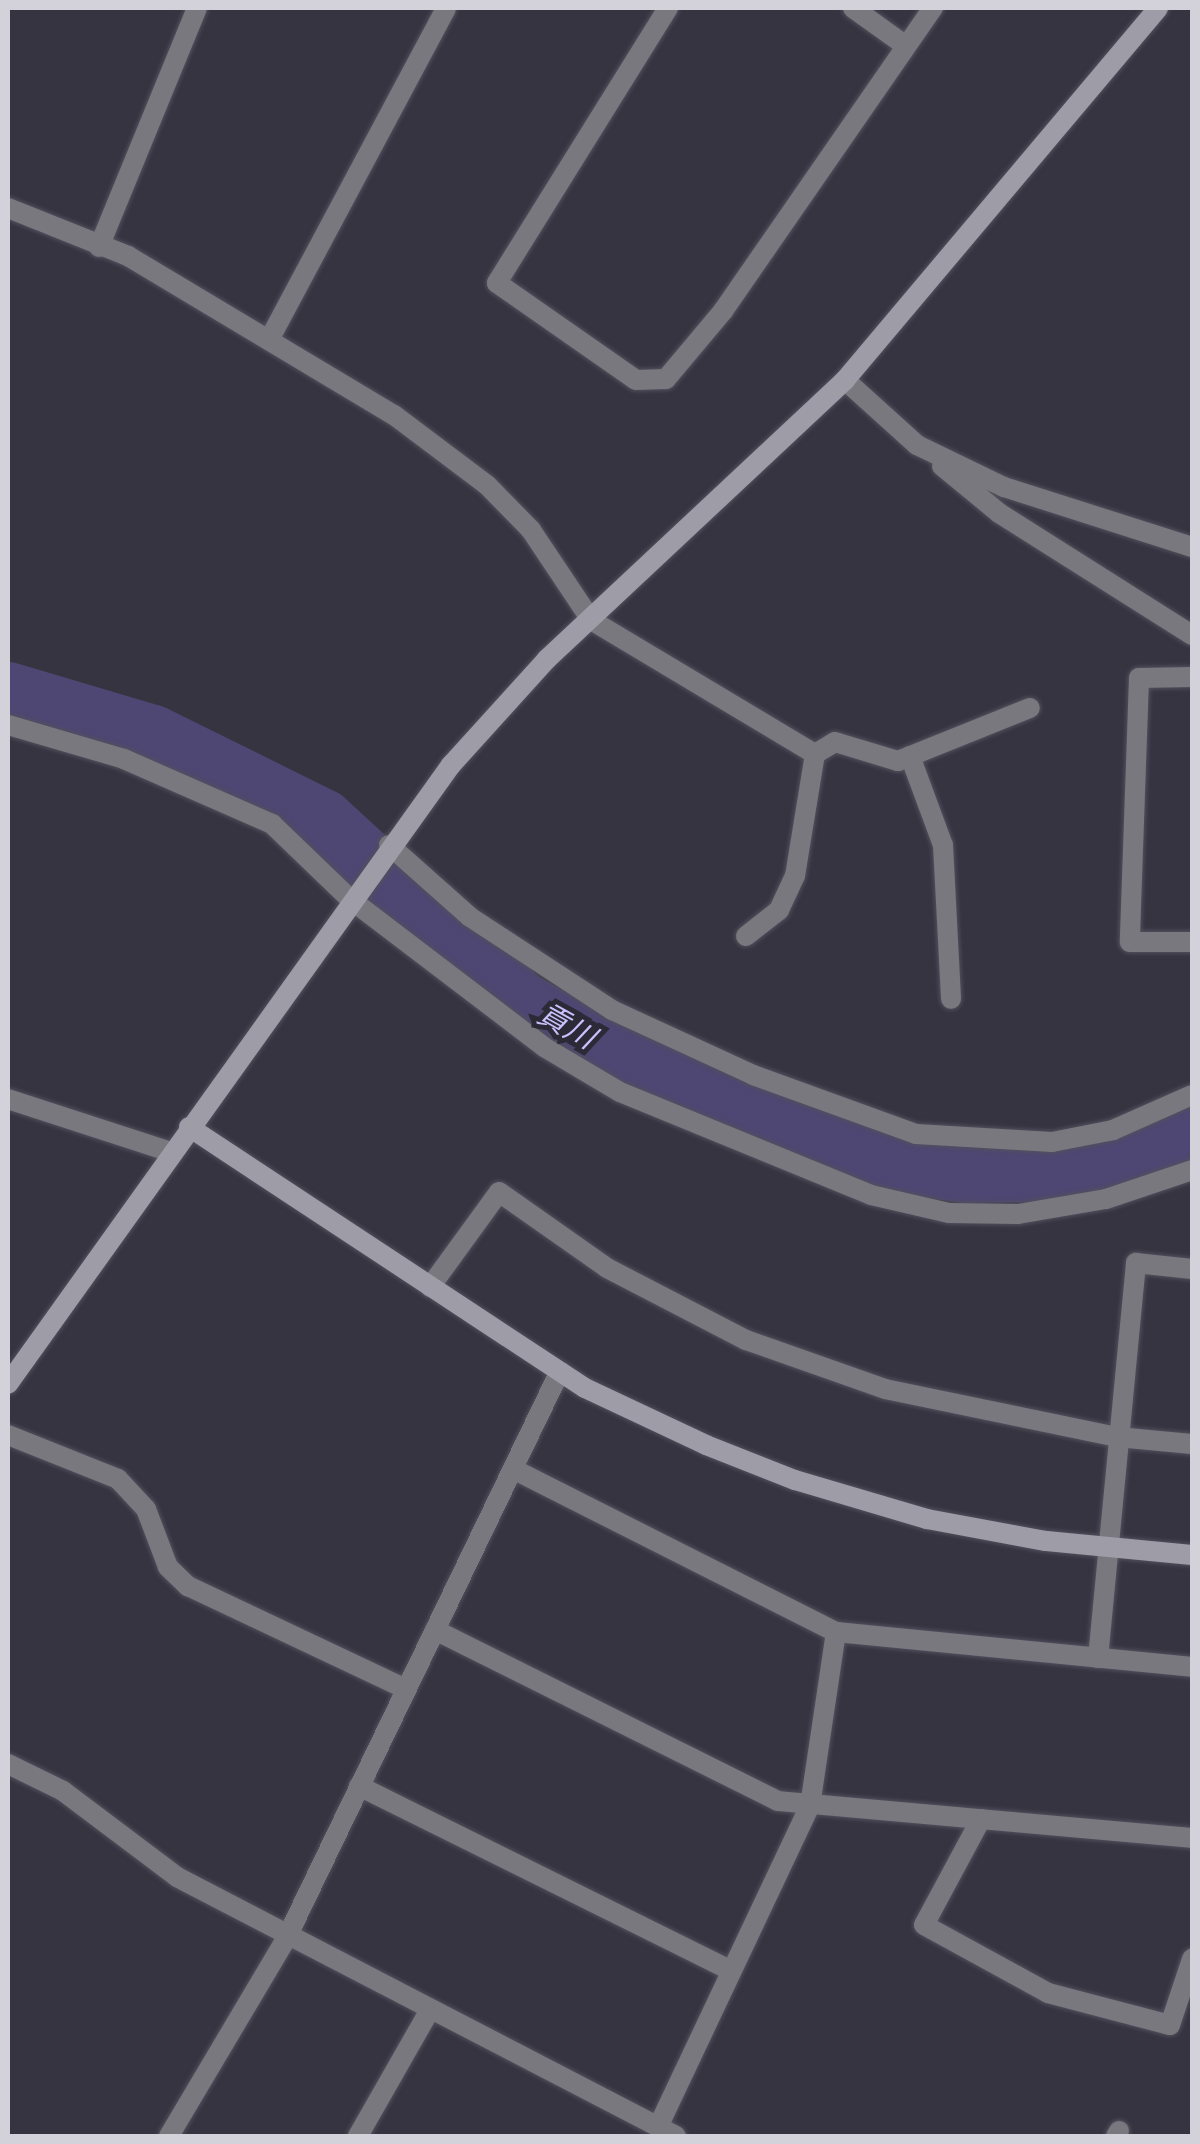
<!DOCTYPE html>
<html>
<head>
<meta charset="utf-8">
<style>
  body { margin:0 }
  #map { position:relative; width:1200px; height:2144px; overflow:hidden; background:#363441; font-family:"Nunito Sans","Noto Sans JP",sans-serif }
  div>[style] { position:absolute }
  .river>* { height:62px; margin:-31px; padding:0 31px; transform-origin:31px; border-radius:31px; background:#4e4773 }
  .roads { filter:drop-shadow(0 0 2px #52505d) drop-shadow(0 0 2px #52505d) }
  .street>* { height:20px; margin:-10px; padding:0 10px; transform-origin:10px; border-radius:10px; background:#79787f }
  .secondary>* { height:20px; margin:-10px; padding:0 10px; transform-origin:10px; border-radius:10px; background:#9e9da7 }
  span { translate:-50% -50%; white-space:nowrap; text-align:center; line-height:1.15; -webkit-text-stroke:10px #2c2a37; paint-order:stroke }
  .water-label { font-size:30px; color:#c9c1fc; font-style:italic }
  .frame { position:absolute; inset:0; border:10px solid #d3d2db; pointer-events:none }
</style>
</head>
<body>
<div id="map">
  <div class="river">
    <i style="left:8px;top:693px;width:151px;rotate:16.5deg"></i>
    <i style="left:153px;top:736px;width:190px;rotate:26.3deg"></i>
    <i style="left:323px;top:820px;width:270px;rotate:42.6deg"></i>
    <i style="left:522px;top:1003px;width:130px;rotate:28.9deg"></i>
    <i style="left:636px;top:1066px;width:114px;rotate:23.2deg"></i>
    <i style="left:741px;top:1111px;width:146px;rotate:19.5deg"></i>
    <i style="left:879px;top:1160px;width:88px;rotate:7.9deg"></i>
    <i style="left:966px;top:1172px;width:79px;rotate:-0.7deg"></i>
    <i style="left:1045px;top:1171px;width:68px;rotate:-11deg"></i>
    <i style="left:1112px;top:1158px;width:85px;rotate:-20.6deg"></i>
  </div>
  <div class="roads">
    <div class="street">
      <i style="left:668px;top:8px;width:324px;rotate:121.9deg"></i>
      <i style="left:497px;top:283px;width:169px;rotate:34.9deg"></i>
      <i style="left:636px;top:380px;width:30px;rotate:-2deg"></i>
      <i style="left:666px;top:379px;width:89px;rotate:-50deg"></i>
      <i style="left:723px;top:311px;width:369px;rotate:-55.3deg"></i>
      <i style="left:853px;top:8px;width:65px;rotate:35.6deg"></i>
      <i style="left:8px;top:208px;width:129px;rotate:21.8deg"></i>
      <i style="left:128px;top:256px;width:310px;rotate:30.9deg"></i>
      <i style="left:394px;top:415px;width:116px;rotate:37deg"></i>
      <i style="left:487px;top:485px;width:63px;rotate:45.6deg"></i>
      <i style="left:531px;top:530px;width:108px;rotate:56.3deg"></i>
      <i style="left:591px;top:620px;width:261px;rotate:30.9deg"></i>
      <i style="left:815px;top:754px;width:23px;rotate:-31deg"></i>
      <i style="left:835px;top:742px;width:66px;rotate:16.8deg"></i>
      <i style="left:898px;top:761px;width:142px;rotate:-21.9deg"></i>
      <i style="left:99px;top:247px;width:258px;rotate:-67.7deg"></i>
      <i style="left:269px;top:340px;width:376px;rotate:-61.9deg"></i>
      <i style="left:845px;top:380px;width:97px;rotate:42.1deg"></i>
      <i style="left:917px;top:445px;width:97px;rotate:25.8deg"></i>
      <i style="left:1004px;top:487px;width:197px;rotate:17.7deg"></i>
      <i style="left:942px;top:466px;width:74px;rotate:39.5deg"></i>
      <i style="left:999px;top:513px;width:228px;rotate:32.3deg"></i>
      <i style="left:1192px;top:677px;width:53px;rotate:178.9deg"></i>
      <i style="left:1139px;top:678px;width:264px;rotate:92deg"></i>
      <i style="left:1130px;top:942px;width:62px"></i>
      <i style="left:8px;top:725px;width:121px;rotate:16.3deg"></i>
      <i style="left:124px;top:759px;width:162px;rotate:23.7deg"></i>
      <i style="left:272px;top:824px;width:108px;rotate:43.9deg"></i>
      <i style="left:350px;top:899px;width:244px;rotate:37.3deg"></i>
      <i style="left:544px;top:1047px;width:88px;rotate:30.6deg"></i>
      <i style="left:620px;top:1092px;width:271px;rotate:22.3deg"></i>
      <i style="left:871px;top:1195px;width:80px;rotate:13deg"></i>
      <i style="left:949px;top:1213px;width:69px;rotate:0.8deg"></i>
      <i style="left:1018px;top:1214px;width:89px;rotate:-9.7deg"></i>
      <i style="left:1106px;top:1199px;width:91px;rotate:-18.6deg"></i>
      <i style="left:910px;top:756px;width:95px;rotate:69.7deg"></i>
      <i style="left:943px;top:845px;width:154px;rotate:87deg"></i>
      <i style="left:389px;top:845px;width:108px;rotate:41.6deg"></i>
      <i style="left:470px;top:917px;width:170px;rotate:33.2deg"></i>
      <i style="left:612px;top:1010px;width:155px;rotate:24.7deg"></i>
      <i style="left:753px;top:1075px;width:173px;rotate:19.9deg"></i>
      <i style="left:916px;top:1134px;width:136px;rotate:3.4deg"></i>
      <i style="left:1052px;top:1142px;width:62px;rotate:-11.1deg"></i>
      <i style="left:1113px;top:1130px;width:86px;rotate:-23.9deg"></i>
      <i style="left:746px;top:936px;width:42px;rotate:-38.2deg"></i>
      <i style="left:779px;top:910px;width:38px;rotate:-65deg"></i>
      <i style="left:795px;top:876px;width:124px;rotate:-80.7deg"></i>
      <i style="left:8px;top:1099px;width:171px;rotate:18deg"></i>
      <i style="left:430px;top:1287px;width:117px;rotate:-54deg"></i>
      <i style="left:499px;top:1192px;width:132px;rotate:35.1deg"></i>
      <i style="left:607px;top:1268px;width:157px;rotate:27.4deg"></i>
      <i style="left:746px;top:1340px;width:147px;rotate:19.4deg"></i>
      <i style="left:885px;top:1389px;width:237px;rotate:11.7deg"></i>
      <i style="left:1117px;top:1437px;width:75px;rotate:5.3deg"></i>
      <i style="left:8px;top:1435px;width:118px;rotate:21.8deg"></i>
      <i style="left:118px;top:1479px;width:41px;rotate:47deg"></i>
      <i style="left:146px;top:1509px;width:62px;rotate:69.2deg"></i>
      <i style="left:168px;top:1567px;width:28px;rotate:44deg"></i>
      <i style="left:188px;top:1586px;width:241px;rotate:25.3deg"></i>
      <i style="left:513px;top:1469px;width:362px;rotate:26.8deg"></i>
      <i style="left:836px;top:1632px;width:358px;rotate:5.6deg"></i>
      <i style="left:435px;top:1630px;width:383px;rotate:26.5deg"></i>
      <i style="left:778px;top:1801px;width:416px;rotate:5.1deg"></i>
      <i style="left:1098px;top:1658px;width:397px;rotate:-84.5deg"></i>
      <i style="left:1136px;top:1263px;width:56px;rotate:6.1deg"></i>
      <i style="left:8px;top:1764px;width:61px;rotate:26.1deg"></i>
      <i style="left:63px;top:1791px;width:143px;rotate:37deg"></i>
      <i style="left:177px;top:1877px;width:562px;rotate:27.43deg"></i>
      <i style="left:359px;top:1786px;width:415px;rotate:26.4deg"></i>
      <i style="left:981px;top:1819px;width:120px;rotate:118.3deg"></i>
      <i style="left:924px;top:1925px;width:141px;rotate:28.7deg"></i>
      <i style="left:1048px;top:1993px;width:126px;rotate:14.7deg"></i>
      <i style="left:1170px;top:2025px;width:70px;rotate:-71.6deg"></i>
      <i style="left:658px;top:2127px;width:355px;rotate:-64.7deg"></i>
      <i style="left:810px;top:1806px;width:176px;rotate:-81.5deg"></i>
      <i style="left:169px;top:2136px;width:231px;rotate:-59.3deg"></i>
      <i style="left:287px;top:1937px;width:628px;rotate:-64.25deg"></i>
      <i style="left:358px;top:2136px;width:145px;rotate:-60.3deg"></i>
      <i style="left:1116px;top:2136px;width:6px;rotate:-59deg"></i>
    </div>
    <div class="secondary">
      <i style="left:189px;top:1127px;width:474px;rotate:33.4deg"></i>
      <i style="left:585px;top:1388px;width:134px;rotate:25.2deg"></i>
      <i style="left:706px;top:1445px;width:96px;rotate:21.5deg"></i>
      <i style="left:795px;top:1480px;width:138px;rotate:16.5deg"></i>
      <i style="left:927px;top:1519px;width:121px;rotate:10.5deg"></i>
      <i style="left:1046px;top:1541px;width:147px;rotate:5.5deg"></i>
      <i style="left:8px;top:1384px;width:761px;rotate:-54.41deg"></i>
      <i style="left:451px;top:765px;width:143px;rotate:-47.8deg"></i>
      <i style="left:547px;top:659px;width:408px;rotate:-43.1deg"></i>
      <i style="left:845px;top:380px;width:486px;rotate:-49.9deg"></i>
    </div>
  </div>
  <div class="water-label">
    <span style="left:566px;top:1027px;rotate:29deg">貢川</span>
  </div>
  <div class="frame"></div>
</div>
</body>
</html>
